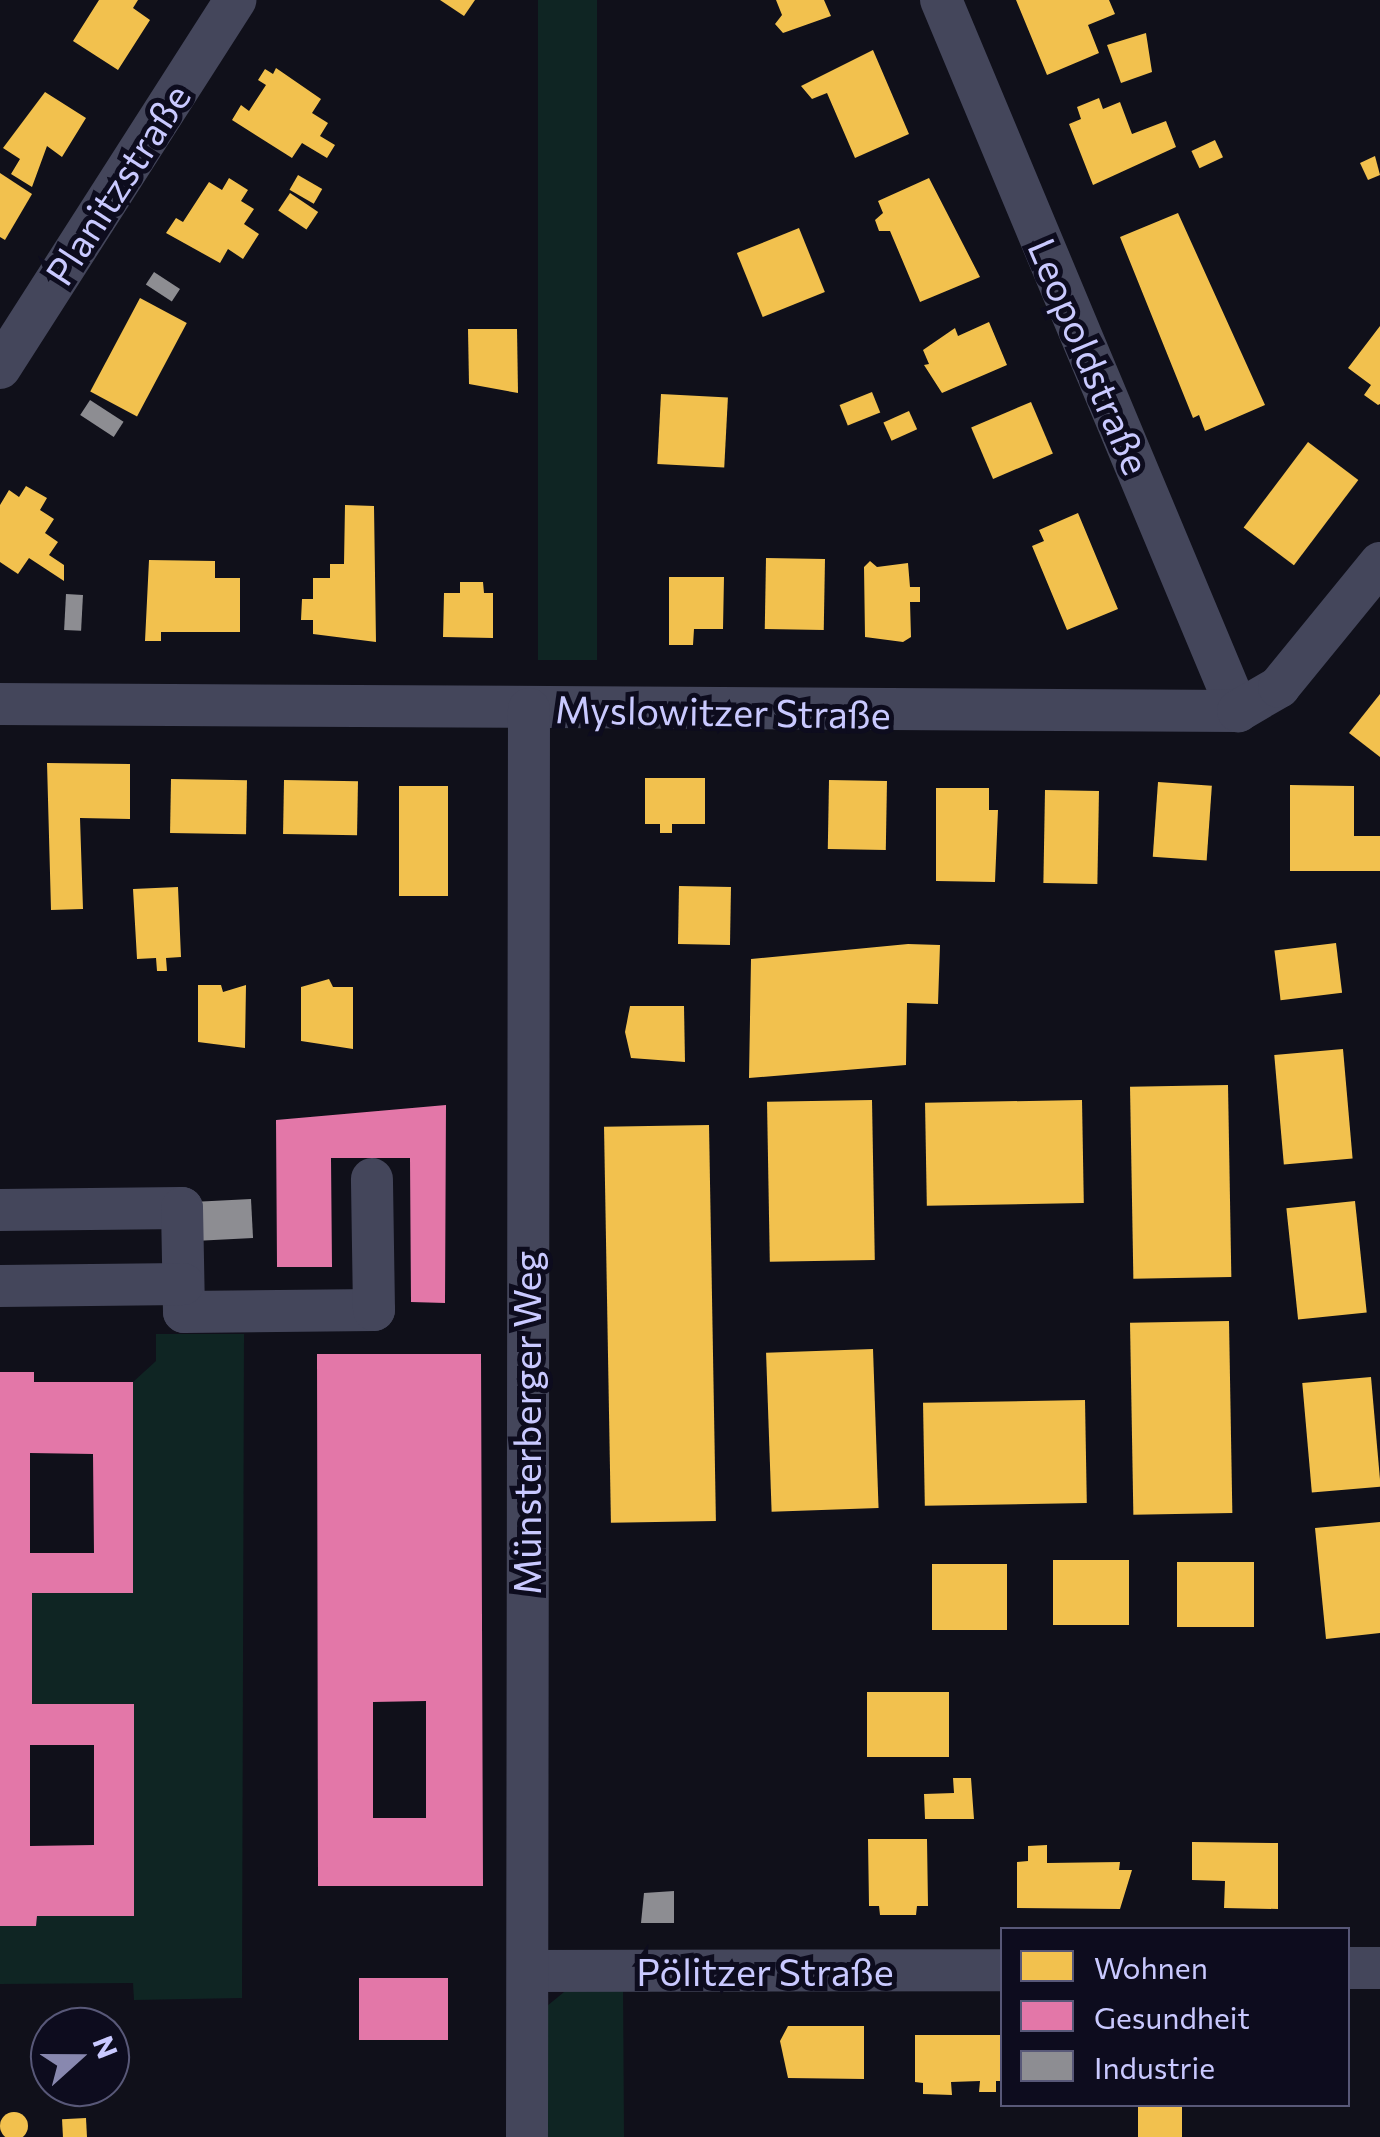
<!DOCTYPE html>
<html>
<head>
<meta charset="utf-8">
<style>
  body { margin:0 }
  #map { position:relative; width:1380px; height:2137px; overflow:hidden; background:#10101a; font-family:Commissioner,sans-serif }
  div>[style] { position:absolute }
  .green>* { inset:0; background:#0f2523; transform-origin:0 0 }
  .homes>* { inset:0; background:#f2c14e; transform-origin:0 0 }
  .round { border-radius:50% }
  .health>* { inset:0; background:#e377a8; transform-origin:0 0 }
  .industry>* { inset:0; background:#8d8d92; transform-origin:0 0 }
  .minor>* { height:42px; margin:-21px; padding:0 21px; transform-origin:21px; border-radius:21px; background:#44465b }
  span { translate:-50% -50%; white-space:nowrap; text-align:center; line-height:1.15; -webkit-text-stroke:10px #0d0c1e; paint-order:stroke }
  .street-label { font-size:38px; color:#c9c9ff }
  .legend { position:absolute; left:1000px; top:1927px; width:350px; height:180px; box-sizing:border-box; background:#0d0c1e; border:2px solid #585878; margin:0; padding:12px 18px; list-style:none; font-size:30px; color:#c9c9ff }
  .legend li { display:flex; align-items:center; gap:20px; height:50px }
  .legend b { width:50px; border:2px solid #585878 }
  .north { position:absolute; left:30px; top:2007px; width:100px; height:100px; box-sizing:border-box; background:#0d0c1e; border:2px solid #585878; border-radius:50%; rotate:69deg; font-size:28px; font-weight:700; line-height:40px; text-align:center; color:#c9c9ff }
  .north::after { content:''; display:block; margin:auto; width:35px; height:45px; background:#8888af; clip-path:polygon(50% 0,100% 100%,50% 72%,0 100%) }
</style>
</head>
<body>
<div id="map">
  <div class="green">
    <i style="left:538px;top:0;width:59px;height:660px"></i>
    <i style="clip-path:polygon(156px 1334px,244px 1334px,242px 1998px,134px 2000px,133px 1983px,0 1984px,0 1926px,36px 1926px,37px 1916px,134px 1915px,134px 1705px,32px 1704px,32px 1593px,133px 1593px,133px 1382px,156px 1361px)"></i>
    <i style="clip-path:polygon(623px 1985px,624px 2137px,544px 2137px,547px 2006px,569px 1988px)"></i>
  </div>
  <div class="homes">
    <i style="clip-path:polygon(99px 0,138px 0,133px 8px,150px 20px,118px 70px,73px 41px)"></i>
    <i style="clip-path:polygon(440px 0,475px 0,464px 16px)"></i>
    <i style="clip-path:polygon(776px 0,824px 0,831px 16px,783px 33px,775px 24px,782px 15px)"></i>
    <i style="clip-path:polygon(1016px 0,1109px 0,1115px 14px,1088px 25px,1099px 53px,1047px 75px)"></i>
    <i style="clip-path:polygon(1146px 33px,1152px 72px,1121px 83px,1107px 45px)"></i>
    <i style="clip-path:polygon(873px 50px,909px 134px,855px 158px,827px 93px,812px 99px,801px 86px)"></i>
    <i style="clip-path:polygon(276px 68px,321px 99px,312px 113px,328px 123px,320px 136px,335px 145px,327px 158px,302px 143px,292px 158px,232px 120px,241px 105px,249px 111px,266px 85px,258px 80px,265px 69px,273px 74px)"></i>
    <i style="clip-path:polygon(45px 92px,86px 118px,62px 157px,47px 146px,32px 187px,11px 174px,20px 159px,3px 148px)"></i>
    <i style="clip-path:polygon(1099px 98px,1103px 109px,1120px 102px,1132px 134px,1166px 121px,1176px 147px,1093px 185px,1069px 124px,1081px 119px,1077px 107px)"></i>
    <i style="left:1215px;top:140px;width:19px;height:26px;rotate:65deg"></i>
    <i style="clip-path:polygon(1375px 156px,1380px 175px,1368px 180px,1360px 163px)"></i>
    <i style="clip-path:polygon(0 173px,32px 194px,5px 240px,0 237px)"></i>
    <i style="left:298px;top:175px;width:28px;height:17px;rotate:30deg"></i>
    <i style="clip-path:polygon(229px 178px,248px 190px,241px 201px,254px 209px,244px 224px,259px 234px,243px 259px,228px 249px,220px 263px,166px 233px,176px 218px,183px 222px,209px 182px,222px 190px)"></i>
    <i style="clip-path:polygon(929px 178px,980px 277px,920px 302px,890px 231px,879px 231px,875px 220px,883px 213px,878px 201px)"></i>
    <i style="left:290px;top:193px;width:34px;height:21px;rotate:34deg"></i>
    <i style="clip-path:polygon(1178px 213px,1265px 405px,1205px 431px,1199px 415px,1193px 418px,1120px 237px)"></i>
    <i style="left:799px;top:228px;width:69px;height:67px;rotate:68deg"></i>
    <i style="left:140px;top:298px;width:53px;height:106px;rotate:28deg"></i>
    <i style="clip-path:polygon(989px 322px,1007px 365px,942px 393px,924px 365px,929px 364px,923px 350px,955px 328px,958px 336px)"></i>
    <i style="clip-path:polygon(1380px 326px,1380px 404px,1378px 405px,1364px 395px,1371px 385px,1348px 368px)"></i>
    <i style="clip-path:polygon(468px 329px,517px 329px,518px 393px,469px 384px)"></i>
    <i style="left:872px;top:392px;width:22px;height:35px;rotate:68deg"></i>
    <i style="left:661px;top:394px;width:67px;height:70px;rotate:3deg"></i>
    <i style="left:1031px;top:402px;width:56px;height:65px;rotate:67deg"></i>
    <i style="left:909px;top:411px;width:20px;height:28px;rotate:66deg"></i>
    <i style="left:1308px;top:442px;width:63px;height:107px;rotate:37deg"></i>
    <i style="clip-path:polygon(26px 486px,47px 498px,40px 510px,54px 519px,45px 533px,58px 542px,49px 555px,64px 565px,64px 581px,29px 558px,18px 574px,0 562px,0 505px,9px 490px,19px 497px)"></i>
    <i style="clip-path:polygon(345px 505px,374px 506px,376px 642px,313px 634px,313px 620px,301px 620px,302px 599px,313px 599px,313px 578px,330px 578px,330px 564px,344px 564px)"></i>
    <i style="clip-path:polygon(1078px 513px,1118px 609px,1067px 630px,1032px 546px,1044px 541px,1039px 530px)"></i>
    <i style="left:766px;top:558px;width:59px;height:71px;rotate:1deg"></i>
    <i style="clip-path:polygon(149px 560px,215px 561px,215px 578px,240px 578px,240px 632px,161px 632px,161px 641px,145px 641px)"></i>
    <i style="clip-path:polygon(870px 561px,877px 567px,908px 563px,910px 587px,920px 587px,920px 602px,910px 602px,911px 637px,903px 642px,865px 637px,864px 567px)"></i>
    <i style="clip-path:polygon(669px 577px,724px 577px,723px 629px,694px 629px,693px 645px,669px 645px)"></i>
    <i style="clip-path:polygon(460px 582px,483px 582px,484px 593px,493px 593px,493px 638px,443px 637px,444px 593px,460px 593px)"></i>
    <i style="clip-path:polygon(1380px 694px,1380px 757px,1349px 733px)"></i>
    <i style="clip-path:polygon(47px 763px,130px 764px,130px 819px,80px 818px,83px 909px,51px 910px)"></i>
    <i style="clip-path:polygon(645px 778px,705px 778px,705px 824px,672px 824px,672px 833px,660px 833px,660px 824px,645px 824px)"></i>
    <i style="left:171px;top:779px;width:76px;height:54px;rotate:1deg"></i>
    <i style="left:284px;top:780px;width:74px;height:54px;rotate:1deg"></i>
    <i style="left:829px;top:780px;width:58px;height:69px;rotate:1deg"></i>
    <i style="left:1158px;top:782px;width:54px;height:75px;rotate:4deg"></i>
    <i style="clip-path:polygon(1290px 785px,1354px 786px,1354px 836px,1380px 836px,1380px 871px,1290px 871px)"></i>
    <i style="left:399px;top:786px;width:49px;height:110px"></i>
    <i style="clip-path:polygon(936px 788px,989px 788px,989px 810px,998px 810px,995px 882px,936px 881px)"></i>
    <i style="left:1045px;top:790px;width:54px;height:93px;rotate:1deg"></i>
    <i style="left:679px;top:886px;width:52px;height:58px;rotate:1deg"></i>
    <i style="clip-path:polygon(178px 887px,181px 957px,166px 958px,167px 971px,157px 971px,156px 958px,137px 959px,133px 889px)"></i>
    <i style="left:1336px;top:943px;width:50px;height:62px;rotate:83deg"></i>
    <i style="clip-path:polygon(908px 944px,940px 945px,938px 1004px,907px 1003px,906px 1065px,749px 1078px,751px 959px)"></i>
    <i style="clip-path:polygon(329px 979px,333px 987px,353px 987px,353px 1049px,301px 1041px,301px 987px)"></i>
    <i style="clip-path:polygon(198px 985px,221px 985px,223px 992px,246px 985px,245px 1048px,198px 1042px)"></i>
    <i style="clip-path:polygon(630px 1006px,684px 1006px,685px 1062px,631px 1058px,625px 1032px)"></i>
    <i style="left:1343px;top:1049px;width:110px;height:69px;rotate:85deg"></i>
    <i style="left:1228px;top:1085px;width:192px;height:98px;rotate:89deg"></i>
    <i style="left:872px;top:1100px;width:160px;height:105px;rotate:89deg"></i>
    <i style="left:1082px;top:1100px;width:103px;height:157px;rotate:89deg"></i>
    <i style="left:709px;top:1125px;width:396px;height:105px;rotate:89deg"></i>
    <i style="left:1355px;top:1201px;width:112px;height:69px;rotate:84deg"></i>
    <i style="left:1229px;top:1321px;width:192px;height:99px;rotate:89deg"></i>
    <i style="left:873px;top:1349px;width:159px;height:107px;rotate:88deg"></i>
    <i style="left:1371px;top:1377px;width:110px;height:69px;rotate:85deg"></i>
    <i style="left:1085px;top:1400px;width:103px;height:162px;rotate:89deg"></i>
    <i style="clip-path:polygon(1380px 1522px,1380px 1633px,1326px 1639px,1315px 1528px)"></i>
    <i style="left:1053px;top:1560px;width:76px;height:65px"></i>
    <i style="left:1177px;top:1562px;width:77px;height:65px"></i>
    <i style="left:932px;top:1564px;width:75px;height:66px"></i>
    <i style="left:949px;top:1692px;width:65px;height:82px;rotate:90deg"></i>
    <i style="clip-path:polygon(953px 1778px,971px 1778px,974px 1819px,925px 1819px,924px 1794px,954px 1793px)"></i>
    <i style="clip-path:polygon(868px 1839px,927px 1839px,928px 1906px,917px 1906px,916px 1915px,880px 1915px,879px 1906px,869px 1906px)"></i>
    <i style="clip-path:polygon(1192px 1842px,1278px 1843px,1278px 1909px,1224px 1908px,1225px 1881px,1192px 1880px)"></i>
    <i style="clip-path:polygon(1047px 1845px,1047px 1863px,1120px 1862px,1119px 1870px,1132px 1870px,1120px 1909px,1017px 1908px,1017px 1862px,1028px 1861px,1028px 1846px)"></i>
    <i style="clip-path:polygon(788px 2026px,864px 2026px,864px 2079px,788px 2078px,780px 2041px)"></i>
    <i style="clip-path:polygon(915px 2035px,1002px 2035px,1002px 2081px,996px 2081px,996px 2092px,979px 2092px,980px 2081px,951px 2082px,952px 2095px,923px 2094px,923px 2083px,915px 2082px)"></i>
    <i style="left:1138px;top:2104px;width:44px;height:33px"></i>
    <i class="round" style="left:0;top:2112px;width:28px;height:28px"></i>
    <i style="left:86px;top:2118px;width:19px;height:24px;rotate:87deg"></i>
  </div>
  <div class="health">
    <i style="clip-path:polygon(446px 1105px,445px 1303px,411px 1302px,410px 1158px,331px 1158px,332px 1267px,277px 1267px,276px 1120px)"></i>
    <i style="clip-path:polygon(evenodd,317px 1354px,481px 1354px,483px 1886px,318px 1886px,317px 1354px,426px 1701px,426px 1818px,373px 1818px,373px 1702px,426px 1701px)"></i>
    <i style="clip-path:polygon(evenodd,0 1372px,34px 1372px,34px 1382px,133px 1382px,133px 1593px,32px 1593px,32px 1704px,134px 1704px,134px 1916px,37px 1916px,36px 1926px,0 1926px,0 1372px,30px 1453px,93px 1454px,94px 1553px,30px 1553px,30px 1453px,0 1372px,30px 1745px,94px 1745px,94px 1845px,30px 1846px,30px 1745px)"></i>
    <i style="left:448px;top:1978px;width:62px;height:89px;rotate:90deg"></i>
  </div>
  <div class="industry">
    <i style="left:154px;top:272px;width:31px;height:15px;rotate:33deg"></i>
    <i style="left:90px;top:400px;width:40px;height:18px;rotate:33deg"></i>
    <i style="left:66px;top:594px;width:17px;height:36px;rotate:3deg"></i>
    <i style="left:251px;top:1199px;width:39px;height:54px;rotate:87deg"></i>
    <i style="clip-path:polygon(674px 1891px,674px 1923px,641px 1923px,644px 1893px)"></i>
  </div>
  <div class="minor">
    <i style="left:941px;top:0;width:771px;rotate:67.33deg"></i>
    <i style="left:0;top:368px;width:437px;rotate:-57.4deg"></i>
    <i style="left:0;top:704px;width:1238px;rotate:0.32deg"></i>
    <i style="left:1238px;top:711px;width:48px;rotate:-30.3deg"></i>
    <i style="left:1279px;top:687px;width:160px;rotate:-50.8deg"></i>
    <i style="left:0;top:1210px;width:182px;rotate:-0.6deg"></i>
    <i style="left:182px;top:1208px;width:104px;rotate:88.9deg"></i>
    <i style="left:184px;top:1312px;width:190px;rotate:-0.6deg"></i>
    <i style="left:374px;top:1310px;width:131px;rotate:-90.9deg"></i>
    <i style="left:0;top:1286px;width:183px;rotate:-0.6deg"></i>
    <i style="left:1348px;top:1968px;width:32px"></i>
    <i style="left:528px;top:1971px;width:474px;rotate:-0.1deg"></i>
    <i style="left:527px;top:2137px;width:1428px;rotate:-89.92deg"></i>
  </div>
  <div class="street-label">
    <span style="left:117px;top:184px;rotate:-57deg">Planitzstraße</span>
    <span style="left:1090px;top:356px;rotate:67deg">Leopoldstraße</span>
    <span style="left:723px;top:711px;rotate:1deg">Myslowitzer Straße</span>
    <span style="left:526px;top:1423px;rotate:-90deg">Münsterberger Weg</span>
    <span style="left:765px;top:1971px">Pölitzer Straße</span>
  </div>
  <ul class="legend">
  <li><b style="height:28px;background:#f2c14e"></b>Wohnen</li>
  <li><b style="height:28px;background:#e377a8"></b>Gesundheit</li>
  <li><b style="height:28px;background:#8d8d92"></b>Industrie</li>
  </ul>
  <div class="north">N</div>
</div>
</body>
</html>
